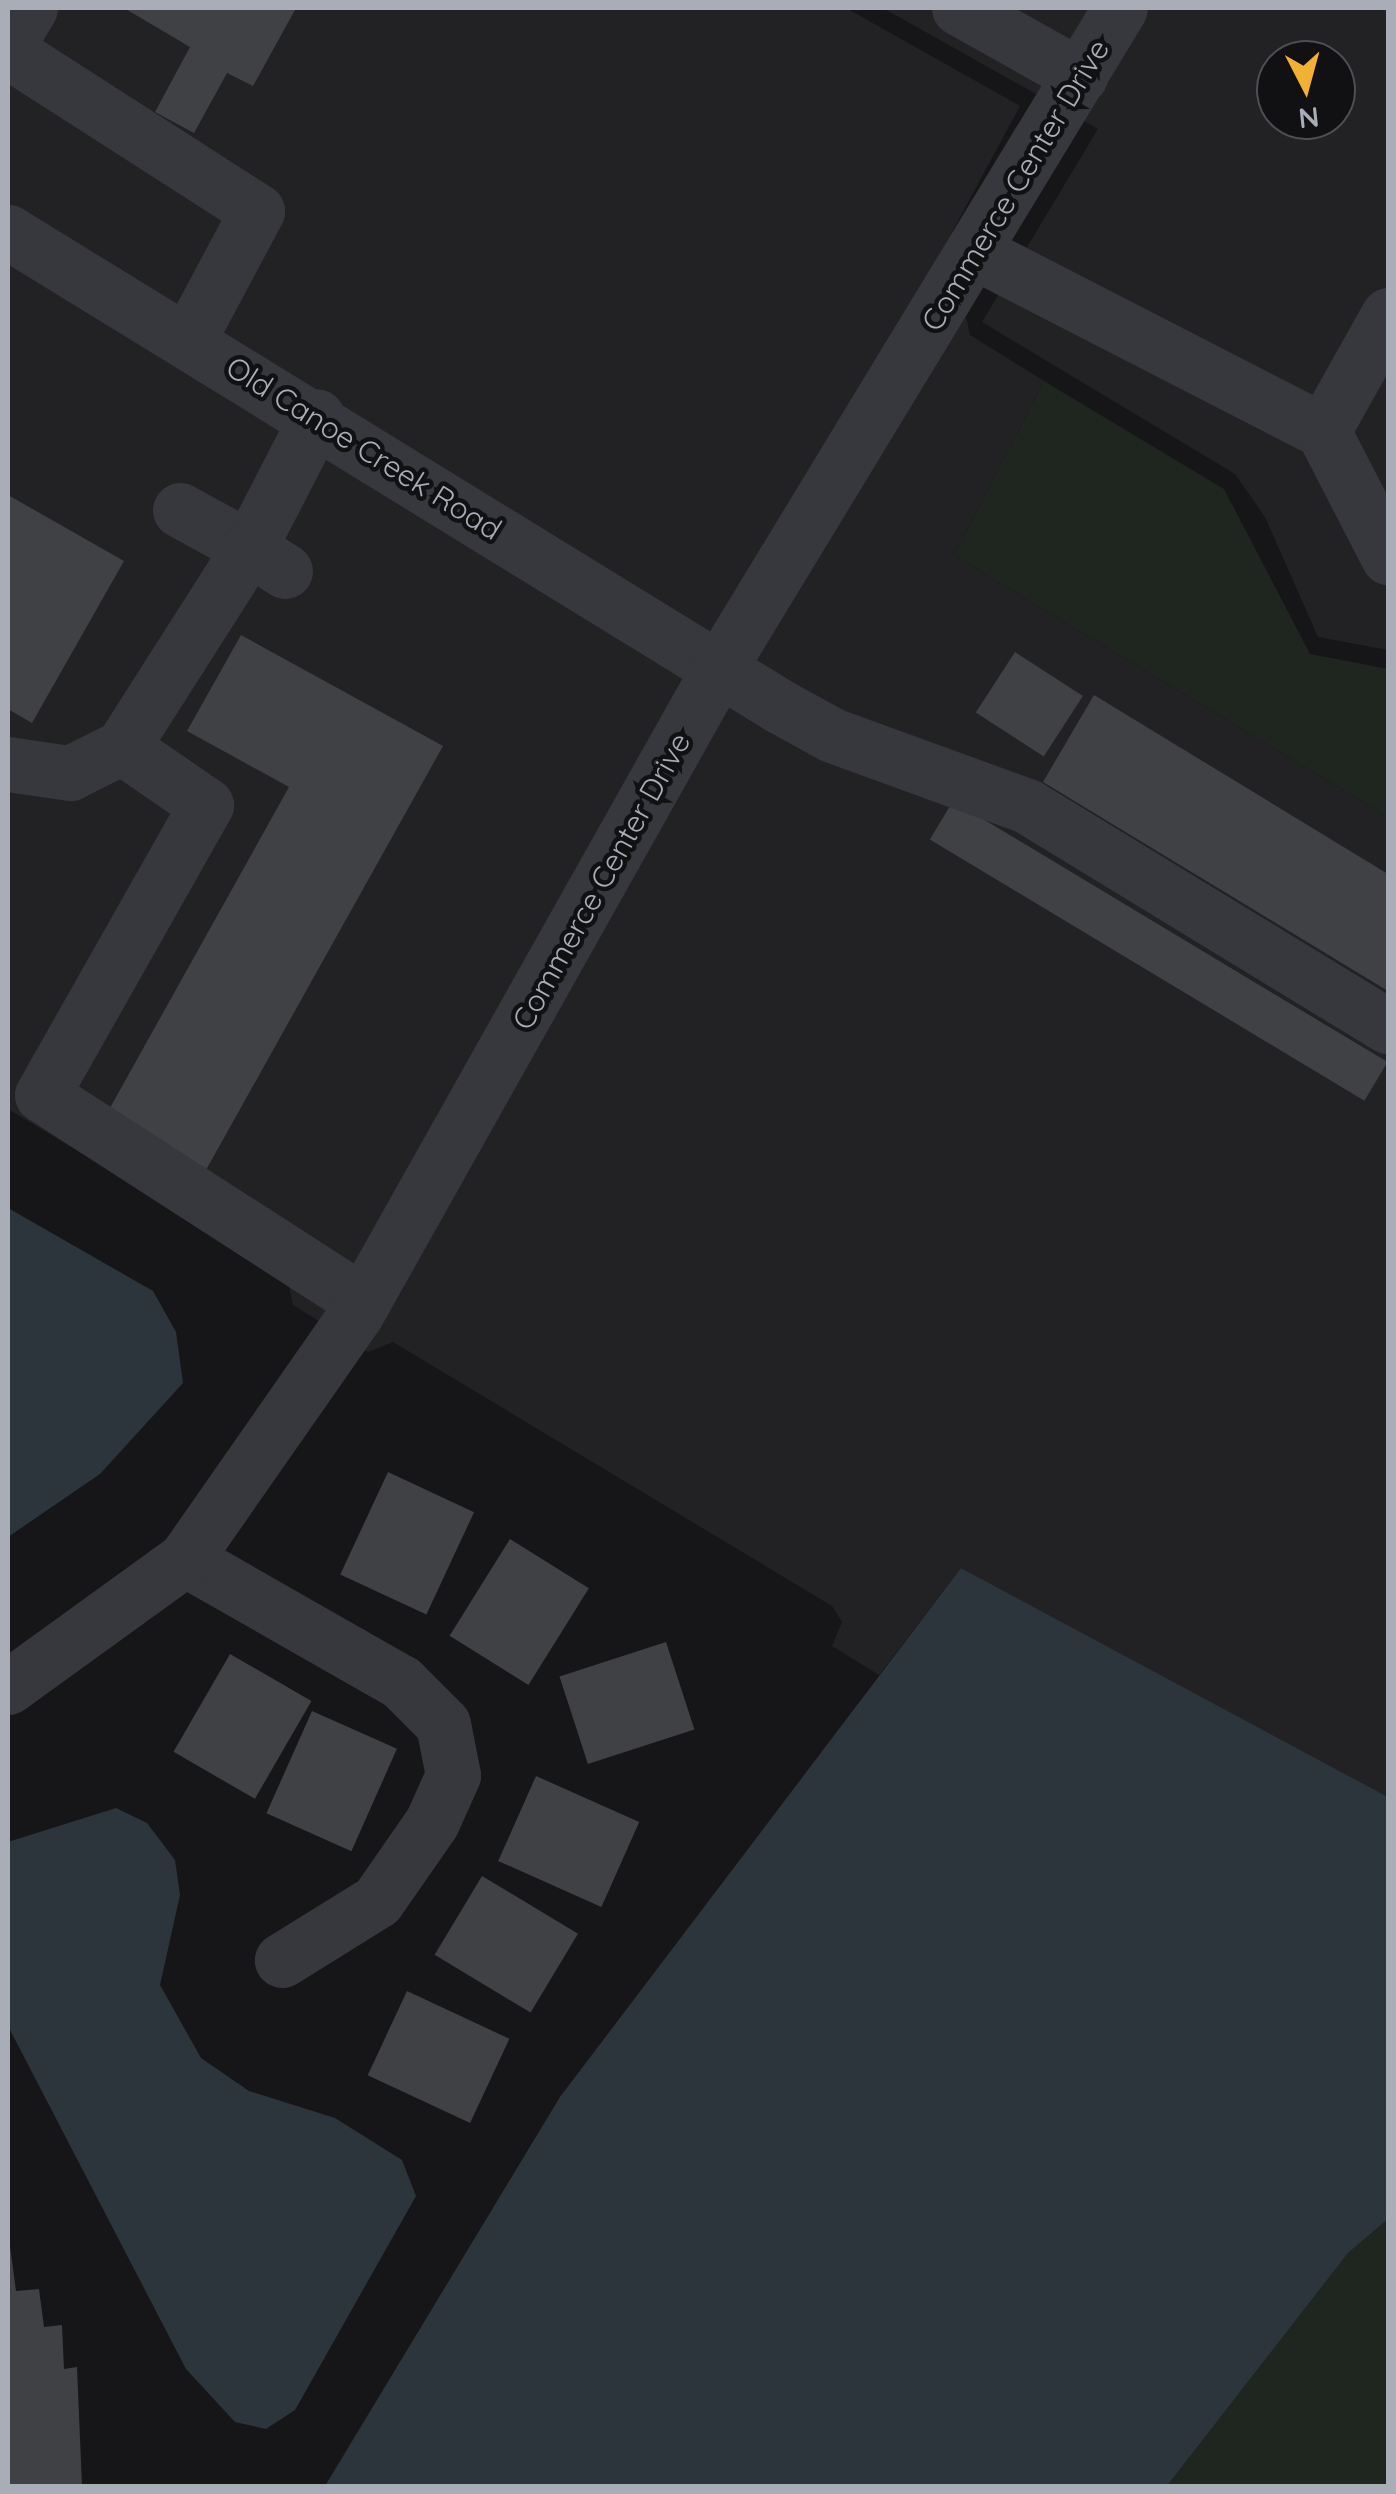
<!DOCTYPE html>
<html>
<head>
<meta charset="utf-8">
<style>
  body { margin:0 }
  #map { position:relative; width:1396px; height:2494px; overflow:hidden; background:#161618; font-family:Quicksand,sans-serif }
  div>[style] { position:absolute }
  .built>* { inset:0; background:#222225 }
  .green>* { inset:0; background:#1e261f }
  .water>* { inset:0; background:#2c353c }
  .building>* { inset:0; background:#404145; transform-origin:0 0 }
  .minor>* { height:55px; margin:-27.5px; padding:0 27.5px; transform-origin:27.5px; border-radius:27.5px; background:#37383d }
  span { translate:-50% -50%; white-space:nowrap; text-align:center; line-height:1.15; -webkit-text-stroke:9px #111113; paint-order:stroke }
  .street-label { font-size:30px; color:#a8adb8 }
  .frame { position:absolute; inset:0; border:10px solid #a8adb8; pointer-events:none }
  .north { position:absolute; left:1256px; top:40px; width:100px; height:100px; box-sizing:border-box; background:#111113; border:2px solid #4d4f55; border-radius:50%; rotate:174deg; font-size:28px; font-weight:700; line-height:40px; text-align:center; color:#a8adb8 }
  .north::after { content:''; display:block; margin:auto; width:35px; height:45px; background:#f2b134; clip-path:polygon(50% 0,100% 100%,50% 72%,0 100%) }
</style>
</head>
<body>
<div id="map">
  <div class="built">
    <i style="clip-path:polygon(8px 8px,846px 8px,1020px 106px,930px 273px,976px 298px,966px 317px,970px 335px,1044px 381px,954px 555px,1388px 817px,1388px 1797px,961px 1568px,879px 1675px,832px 1646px,842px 1622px,832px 1606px,393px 1342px,368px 1352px,293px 1305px,287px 1277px,8px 1109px)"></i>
    <i style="clip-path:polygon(evenodd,883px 8px,1388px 8px,1388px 650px,1318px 637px,1265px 517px,1235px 474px,982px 322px,1098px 129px,883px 8px,1276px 60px,1336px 60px,1336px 120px,1276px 120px,1276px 60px)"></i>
  </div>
  <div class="green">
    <i style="clip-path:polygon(1044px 381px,1224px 489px,1310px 654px,1388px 669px,1388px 817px,954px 555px)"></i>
    <i style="clip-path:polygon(1388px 2219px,1388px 2486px,1167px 2486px,1348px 2253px)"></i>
  </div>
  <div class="water">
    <i style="clip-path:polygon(8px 1208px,153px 1291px,176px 1332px,183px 1383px,100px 1474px,8px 1537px)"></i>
    <i style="clip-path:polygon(961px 1568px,1388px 1797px,1388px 2219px,1348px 2253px,1167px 2486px,325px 2486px,560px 2097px)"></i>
    <i style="clip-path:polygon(116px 1808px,147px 1823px,175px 1860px,180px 1895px,160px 1985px,201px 2058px,249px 2091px,335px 2118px,402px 2160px,416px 2196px,295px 2410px,266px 2429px,235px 2422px,186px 2369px,8px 2026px,8px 1842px)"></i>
  </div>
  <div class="building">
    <i style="clip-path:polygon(124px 8px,296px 8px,253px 86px,227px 73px,194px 133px,155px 112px,190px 47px)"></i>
    <i style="clip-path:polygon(8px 495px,124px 561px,32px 723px,8px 709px)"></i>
    <i style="clip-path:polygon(241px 635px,443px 746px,206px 1170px,106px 1115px,289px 787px,187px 731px)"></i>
    <i style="left:1015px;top:652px;width:81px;height:72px;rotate:33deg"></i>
    <i style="clip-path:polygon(1094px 695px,1388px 874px,1388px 991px,1043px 782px)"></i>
    <i style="left:953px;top:801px;width:507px;height:45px;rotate:31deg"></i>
    <i style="left:388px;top:1472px;width:95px;height:113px;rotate:25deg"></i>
    <i style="left:510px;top:1539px;width:93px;height:114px;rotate:32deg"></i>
    <i style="left:666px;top:1642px;width:92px;height:112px;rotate:72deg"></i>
    <i style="left:230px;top:1654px;width:94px;height:113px;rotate:30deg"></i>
    <i style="left:312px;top:1711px;width:93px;height:112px;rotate:24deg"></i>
    <i style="left:536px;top:1776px;width:113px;height:93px;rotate:24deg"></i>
    <i style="left:482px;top:1876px;width:112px;height:92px;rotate:31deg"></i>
    <i style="left:407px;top:1991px;width:113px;height:93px;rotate:25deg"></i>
    <i style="clip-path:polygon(8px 2231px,16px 2291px,39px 2289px,44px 2327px,62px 2325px,64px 2369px,77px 2367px,82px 2486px,8px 2486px)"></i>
  </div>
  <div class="minor">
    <i style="left:959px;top:8px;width:139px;rotate:29.3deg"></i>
    <i style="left:8px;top:45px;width:43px;rotate:-59.3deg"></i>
    <i style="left:8px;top:51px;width:296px;rotate:32.7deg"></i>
    <i style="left:257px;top:211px;width:146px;rotate:118.1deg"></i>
    <i style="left:8px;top:232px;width:907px;rotate:31.57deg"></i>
    <i style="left:781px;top:707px;width:58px;rotate:28.8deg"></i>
    <i style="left:832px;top:735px;width:208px;rotate:20deg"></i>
    <i style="left:1027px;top:806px;width:423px;rotate:31.4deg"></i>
    <i style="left:977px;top:253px;width:389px;rotate:27.2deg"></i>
    <i style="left:1323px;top:431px;width:142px;rotate:62.7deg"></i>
    <i style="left:1323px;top:431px;width:133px;rotate:-60.7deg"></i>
    <i style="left:180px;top:510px;width:79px;rotate:28.8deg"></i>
    <i style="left:249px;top:548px;width:148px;rotate:-62.7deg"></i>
    <i style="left:285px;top:571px;width:43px;rotate:-147.4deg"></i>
    <i style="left:249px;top:548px;width:236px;rotate:122.5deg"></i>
    <i style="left:122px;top:747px;width:102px;rotate:34.6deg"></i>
    <i style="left:206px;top:805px;width:333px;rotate:119.5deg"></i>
    <i style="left:42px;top:1095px;width:382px;rotate:32.8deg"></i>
    <i style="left:8px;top:764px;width:63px;rotate:8.3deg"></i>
    <i style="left:70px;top:773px;width:58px;rotate:-26.6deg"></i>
    <i style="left:185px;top:1559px;width:249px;rotate:29.7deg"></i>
    <i style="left:401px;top:1682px;width:59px;rotate:45deg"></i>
    <i style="left:443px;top:1724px;width:52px;rotate:78.9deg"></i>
    <i style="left:453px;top:1775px;width:51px;rotate:114.1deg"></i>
    <i style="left:432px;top:1822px;width:96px;rotate:124.8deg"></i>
    <i style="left:377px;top:1901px;width:112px;rotate:148.2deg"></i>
    <i style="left:8px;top:1687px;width:218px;rotate:-35.9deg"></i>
    <i style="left:185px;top:1559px;width:299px;rotate:-55.1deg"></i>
    <i style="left:356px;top:1314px;width:739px;rotate:-60.66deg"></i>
    <i style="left:718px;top:670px;width:774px;rotate:-58.73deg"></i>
  </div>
  <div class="street-label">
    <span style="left:1015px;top:185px;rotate:-59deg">Commerce Center Drive</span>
    <span style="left:364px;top:448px;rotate:32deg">Old Canoe Creek Road</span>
    <span style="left:601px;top:881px;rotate:-61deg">Commerce Center Drive</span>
  </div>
  <div class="frame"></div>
  <div class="north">N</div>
</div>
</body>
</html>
